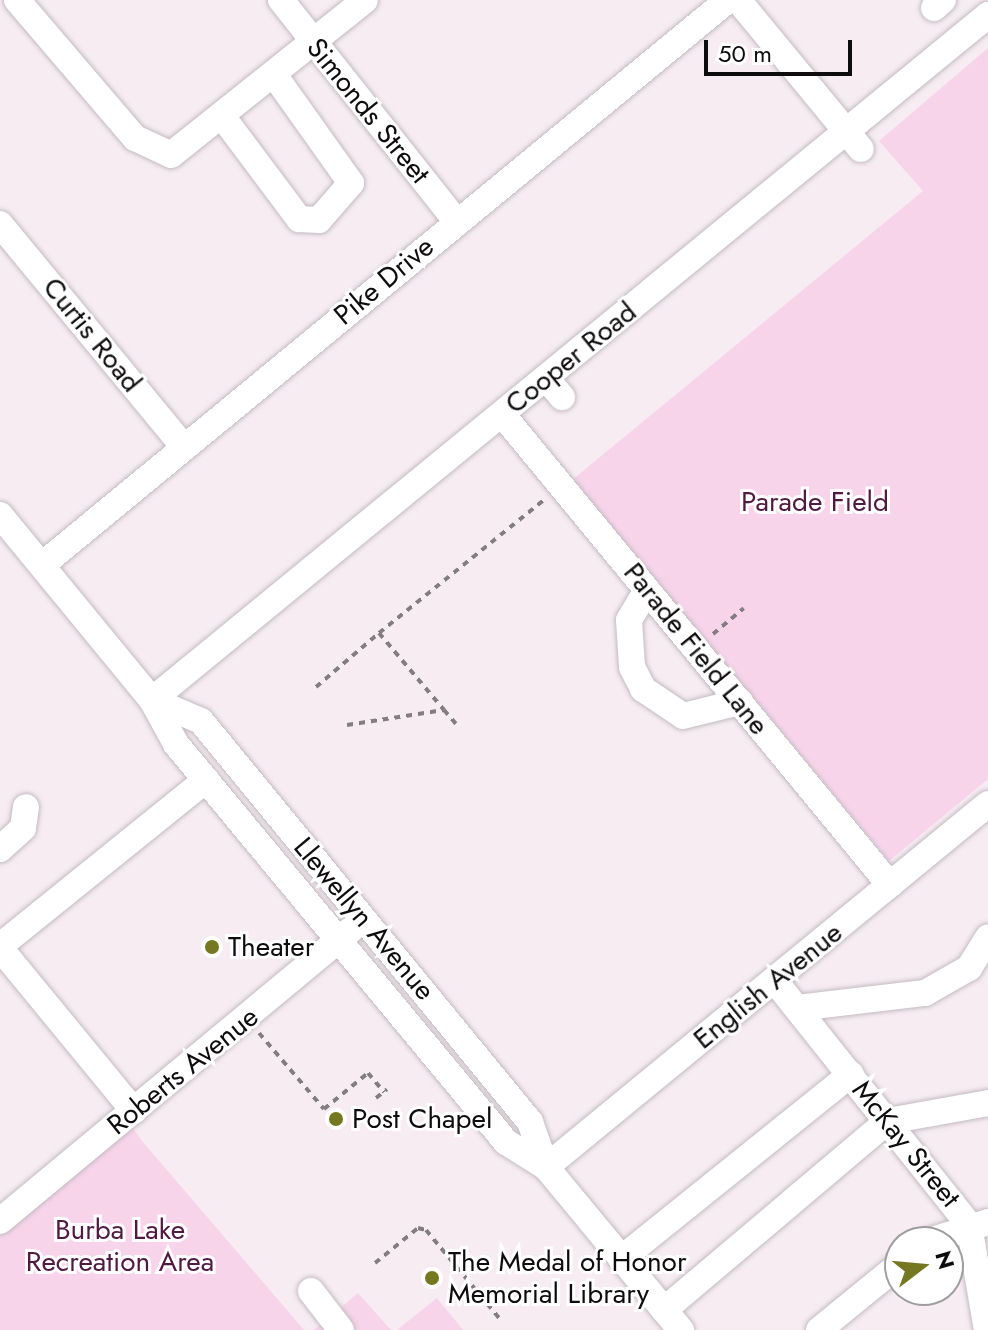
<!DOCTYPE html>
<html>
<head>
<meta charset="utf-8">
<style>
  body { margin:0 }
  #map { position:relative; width:988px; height:1330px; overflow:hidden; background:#f6ecf2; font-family:Jost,sans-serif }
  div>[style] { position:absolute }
  .green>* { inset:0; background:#f8d4eb }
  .path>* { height:4px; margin-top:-2px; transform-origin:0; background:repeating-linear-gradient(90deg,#837d81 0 6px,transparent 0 12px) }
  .roads { filter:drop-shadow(0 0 2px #c4bbc1) drop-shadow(0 0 2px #c4bbc1) }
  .minor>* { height:26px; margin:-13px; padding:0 13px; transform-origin:13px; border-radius:13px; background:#fff }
  .dots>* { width:22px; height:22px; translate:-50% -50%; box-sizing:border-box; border:4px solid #fff; border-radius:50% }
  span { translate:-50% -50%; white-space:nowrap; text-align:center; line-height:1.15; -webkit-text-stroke:6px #fff; paint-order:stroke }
  .street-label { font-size:28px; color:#0f0c0e }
  .park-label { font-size:28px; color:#511a43 }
  .poi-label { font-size:28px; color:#0f0c0e }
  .left { translate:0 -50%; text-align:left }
  .north { position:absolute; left:884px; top:1226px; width:80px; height:80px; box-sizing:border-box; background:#fff; border:2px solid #9f9e9f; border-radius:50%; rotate:74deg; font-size:22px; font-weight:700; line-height:32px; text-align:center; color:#0f0c0e }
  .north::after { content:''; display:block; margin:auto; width:28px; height:36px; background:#757820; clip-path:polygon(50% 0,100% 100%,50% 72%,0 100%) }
  .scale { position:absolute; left:704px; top:40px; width:148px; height:36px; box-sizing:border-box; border:4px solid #0f0c0e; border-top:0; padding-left:10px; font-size:24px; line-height:28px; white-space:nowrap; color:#0f0c0e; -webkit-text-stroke:6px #fff; paint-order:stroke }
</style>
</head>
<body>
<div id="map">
  <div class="green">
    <i style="clip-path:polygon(988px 48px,988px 779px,889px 861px,572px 480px,923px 191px,879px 141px)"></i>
    <i style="clip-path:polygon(131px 1126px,143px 1142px,304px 1330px,0 1330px,0 1234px)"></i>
    <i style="clip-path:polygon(358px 1293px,391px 1330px,314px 1330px)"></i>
    <i style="clip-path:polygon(437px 1298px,463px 1330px,397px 1330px)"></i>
  </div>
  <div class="path">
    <i style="left:379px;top:633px;width:213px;rotate:-38.9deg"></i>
    <i style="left:713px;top:634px;width:40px;rotate:-40deg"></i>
    <i style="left:316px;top:687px;width:83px;rotate:-40.6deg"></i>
    <i style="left:379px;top:633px;width:101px;rotate:49.8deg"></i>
    <i style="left:347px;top:725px;width:98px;rotate:-8.8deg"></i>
    <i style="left:444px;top:710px;width:20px;rotate:49deg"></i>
    <i style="left:259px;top:1033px;width:100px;rotate:49.5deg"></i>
    <i style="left:324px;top:1109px;width:57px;rotate:-39.3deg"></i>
    <i style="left:368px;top:1073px;width:25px;rotate:50deg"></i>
    <i style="left:376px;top:1098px;width:14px;rotate:-39deg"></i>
    <i style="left:375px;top:1263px;width:55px;rotate:-39.1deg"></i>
    <i style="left:418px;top:1228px;width:8px;rotate:14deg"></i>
    <i style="left:426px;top:1230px;width:116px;rotate:50.3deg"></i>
  </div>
  <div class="roads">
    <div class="minor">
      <i style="left:17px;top:0;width:182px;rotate:49.5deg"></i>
      <i style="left:135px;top:138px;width:40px;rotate:25deg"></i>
      <i style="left:171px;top:155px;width:248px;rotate:-38.6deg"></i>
      <i style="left:281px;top:0;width:282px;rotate:51.6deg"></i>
      <i style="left:738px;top:0;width:193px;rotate:50.5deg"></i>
      <i style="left:934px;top:8px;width:12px;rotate:-42deg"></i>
      <i style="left:222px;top:116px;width:129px;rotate:53.2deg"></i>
      <i style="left:299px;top:219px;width:20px;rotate:3deg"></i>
      <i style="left:319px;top:220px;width:49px;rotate:-49.1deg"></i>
      <i style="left:351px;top:183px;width:131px;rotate:-125.4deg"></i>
      <i style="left:0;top:224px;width:289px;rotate:50.5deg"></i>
      <i style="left:546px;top:378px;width:25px;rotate:50deg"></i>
      <i style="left:502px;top:414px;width:610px;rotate:50.52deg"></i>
      <i style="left:0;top:515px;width:239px;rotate:50.6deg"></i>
      <i style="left:152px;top:700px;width:50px;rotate:61.4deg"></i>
      <i style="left:176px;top:744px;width:517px;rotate:50.34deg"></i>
      <i style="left:506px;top:1142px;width:47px;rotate:32deg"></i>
      <i style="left:546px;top:1167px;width:212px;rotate:50.4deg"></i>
      <i style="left:42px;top:565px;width:889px;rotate:-39.48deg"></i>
      <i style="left:647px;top:590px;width:35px;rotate:121deg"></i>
      <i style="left:629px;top:620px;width:47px;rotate:86.3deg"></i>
      <i style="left:632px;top:667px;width:25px;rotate:63deg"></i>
      <i style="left:643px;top:689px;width:48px;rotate:34deg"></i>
      <i style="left:683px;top:716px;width:59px;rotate:-13.8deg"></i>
      <i style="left:152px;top:700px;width:1081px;rotate:-39.33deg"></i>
      <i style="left:152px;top:700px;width:53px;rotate:23.2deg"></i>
      <i style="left:201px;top:721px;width:519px;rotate:50.63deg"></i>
      <i style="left:530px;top:1122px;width:48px;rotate:70.4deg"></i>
      <i style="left:0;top:849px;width:31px;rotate:-42deg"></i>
      <i style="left:23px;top:828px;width:21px;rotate:-82deg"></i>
      <i style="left:0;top:946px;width:265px;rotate:-38.9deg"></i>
      <i style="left:0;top:948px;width:211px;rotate:50.6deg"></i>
      <i style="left:775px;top:981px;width:312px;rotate:51.5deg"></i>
      <i style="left:969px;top:1225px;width:107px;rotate:80.3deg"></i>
      <i style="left:797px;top:1008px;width:129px;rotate:-6.7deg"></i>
      <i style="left:925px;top:993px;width:51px;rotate:-29.6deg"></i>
      <i style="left:969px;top:968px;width:36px;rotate:-58deg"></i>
      <i style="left:546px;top:1167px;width:572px;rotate:-39.4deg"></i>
      <i style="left:0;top:1221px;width:456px;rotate:-39.7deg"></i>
      <i style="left:926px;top:1242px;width:65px;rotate:-17.9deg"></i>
      <i style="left:621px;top:1259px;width:295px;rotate:-38.8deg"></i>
      <i style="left:311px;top:1291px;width:49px;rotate:52.4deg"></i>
      <i style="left:664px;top:1310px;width:293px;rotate:-40.2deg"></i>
      <i style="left:888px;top:1121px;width:102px;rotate:-10.2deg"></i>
      <i style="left:819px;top:1330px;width:104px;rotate:-39.2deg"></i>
    </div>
  </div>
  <div class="dots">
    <i style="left:212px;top:947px;background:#757820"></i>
    <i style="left:336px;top:1119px;background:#757820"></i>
    <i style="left:432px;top:1278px;background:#757820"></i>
  </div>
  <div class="street-label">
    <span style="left:368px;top:111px;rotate:51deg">Simonds Street</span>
    <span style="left:384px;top:281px;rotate:-40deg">Pike Drive</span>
    <span style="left:92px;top:335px;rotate:51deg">Curtis Road</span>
    <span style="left:571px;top:358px;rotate:-39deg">Cooper Road</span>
    <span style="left:696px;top:649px;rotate:51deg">Parade Field Lane</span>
    <span style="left:364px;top:919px;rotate:50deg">Llewellyn Avenue</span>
    <span style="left:768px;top:986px;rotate:-39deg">English Avenue</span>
    <span style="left:183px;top:1071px;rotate:-39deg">Roberts Avenue</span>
    <span style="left:906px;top:1144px;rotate:51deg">McKay Street</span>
  </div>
  <div class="park-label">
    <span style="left:815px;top:502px">Parade Field</span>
    <span style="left:120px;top:1246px">Burba Lake<br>Recreation Area</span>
  </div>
  <div class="poi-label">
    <span class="left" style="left:228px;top:947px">Theater</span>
    <span class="left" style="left:352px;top:1119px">Post Chapel</span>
    <span class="left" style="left:448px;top:1278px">The Medal of Honor<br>Memorial Library</span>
  </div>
  <div class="north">N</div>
  <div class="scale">50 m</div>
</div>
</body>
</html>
